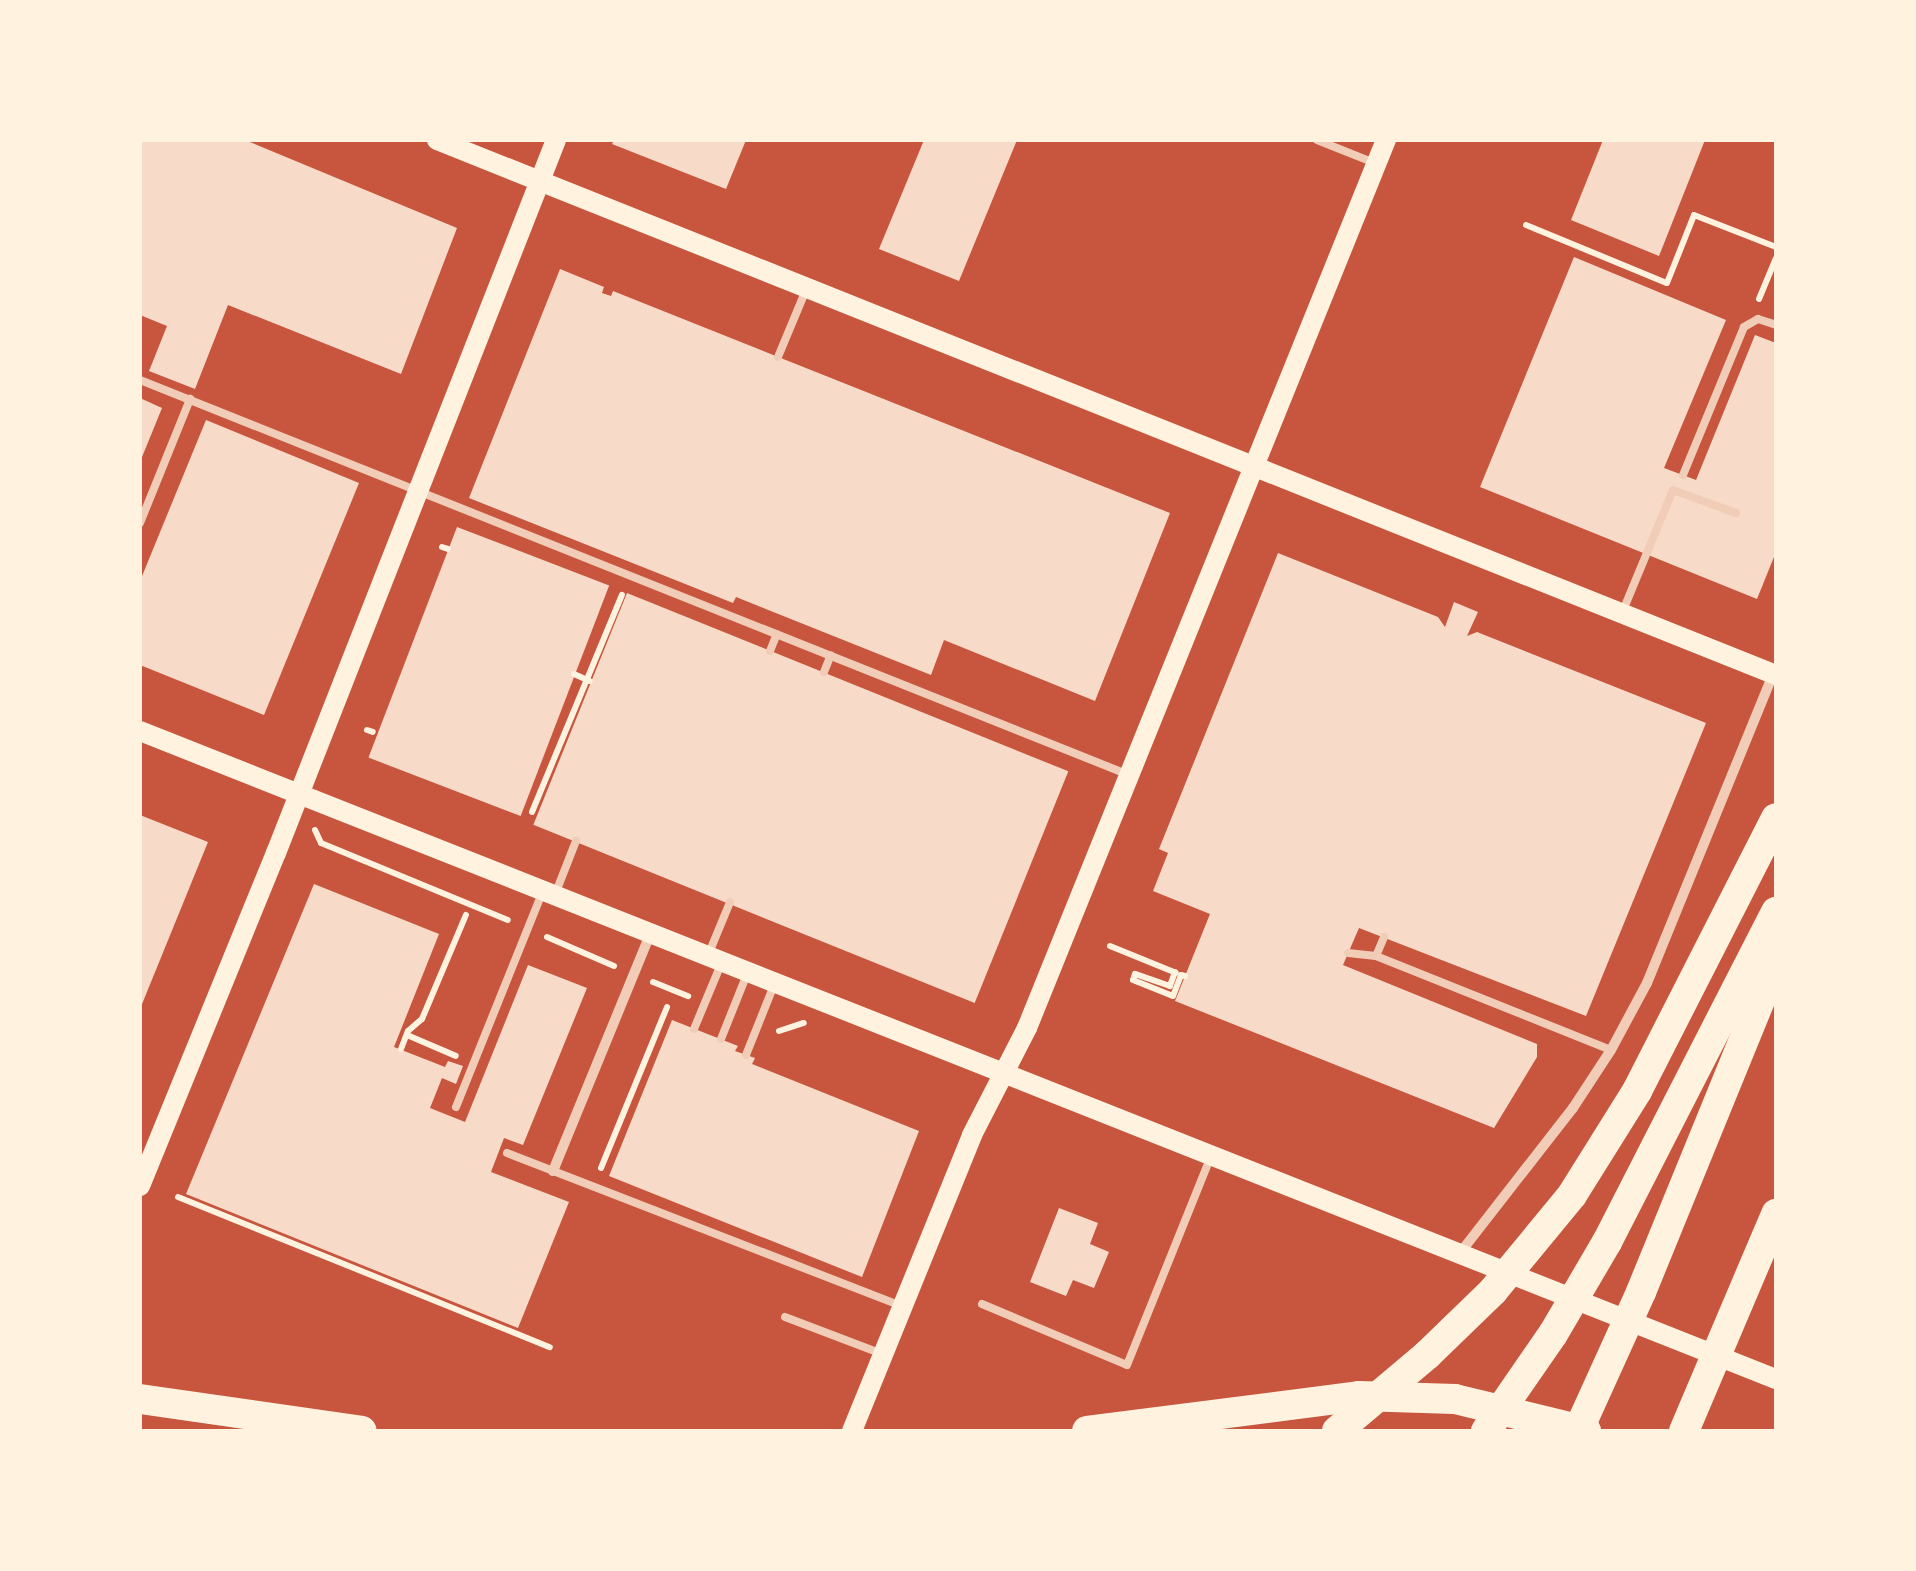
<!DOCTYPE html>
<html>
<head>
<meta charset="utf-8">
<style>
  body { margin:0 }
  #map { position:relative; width:1916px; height:1571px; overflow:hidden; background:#c8553d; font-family:Helvetica,sans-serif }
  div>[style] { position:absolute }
  .building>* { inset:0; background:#f7dbc8; transform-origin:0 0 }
  .path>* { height:6px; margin:-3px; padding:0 3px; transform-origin:3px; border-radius:3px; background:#fff3e0 }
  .service>* { height:8px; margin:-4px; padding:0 4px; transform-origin:4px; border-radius:4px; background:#f1ccb7 }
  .minor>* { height:10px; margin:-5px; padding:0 5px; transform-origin:5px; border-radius:5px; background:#f1ccb7 }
  .secondary>* { height:20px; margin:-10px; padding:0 10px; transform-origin:10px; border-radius:10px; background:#fff3e0 }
  .motorway>* { height:30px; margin:-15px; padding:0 15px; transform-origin:15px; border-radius:15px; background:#fff3e0 }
  span { translate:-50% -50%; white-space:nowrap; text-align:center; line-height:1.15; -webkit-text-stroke:10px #fff3e0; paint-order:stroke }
  .frame { position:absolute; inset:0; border:142px solid #fff3e0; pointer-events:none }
</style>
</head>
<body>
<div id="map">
  <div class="building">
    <i style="clip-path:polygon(140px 140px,245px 140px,457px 228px,401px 374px,228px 305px,195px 389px,149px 371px,167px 326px,140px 315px)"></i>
    <i style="clip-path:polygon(614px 140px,746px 140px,726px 189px,612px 144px)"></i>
    <i style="clip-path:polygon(924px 140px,1017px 140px,959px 281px,879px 249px)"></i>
    <i style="clip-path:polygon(1603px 140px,1705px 140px,1659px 256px,1571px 220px)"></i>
    <i style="clip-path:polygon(1574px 257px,1726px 320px,1664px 468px,1696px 480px,1755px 335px,1776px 343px,1776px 552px,1757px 599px,1480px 487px)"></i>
    <i style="clip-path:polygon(560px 269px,604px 287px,602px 293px,611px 296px,613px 291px,1170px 513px,1095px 701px,944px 640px,931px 675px,736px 597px,733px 603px,469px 498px)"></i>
    <i style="clip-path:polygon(140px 398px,162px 408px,140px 462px)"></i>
    <i style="clip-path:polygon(206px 420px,359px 483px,264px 715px,140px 665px,140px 581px)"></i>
    <i style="left:457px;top:527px;width:163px;height:247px;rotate:21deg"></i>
    <i style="clip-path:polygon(1278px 553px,1438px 617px,1445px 627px,1454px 602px,1478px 612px,1467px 636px,1477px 632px,1706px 723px,1586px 1016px,1359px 928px,1343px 965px,1537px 1044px,1537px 1057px,1494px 1128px,1175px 1001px,1210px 914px,1153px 891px,1168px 853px,1159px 849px)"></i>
    <i style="left:627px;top:593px;width:476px;height:250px;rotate:22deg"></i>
    <i style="clip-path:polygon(140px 815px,208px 842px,140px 1009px)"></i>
    <i style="clip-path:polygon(314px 884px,439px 934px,394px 1047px,445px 1067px,448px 1061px,463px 1066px,456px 1084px,442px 1078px,430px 1108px,465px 1122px,528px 965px,587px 988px,523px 1145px,504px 1138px,491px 1172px,569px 1202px,518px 1328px,186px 1194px)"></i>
    <i style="clip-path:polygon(672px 1020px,738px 1046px,735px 1051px,755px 1058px,752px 1064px,919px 1131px,862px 1277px,609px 1176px)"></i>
    <i style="clip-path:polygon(1059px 1208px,1098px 1223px,1090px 1244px,1109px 1252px,1094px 1288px,1073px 1280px,1066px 1296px,1030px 1282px)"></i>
  </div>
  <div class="path">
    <i style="left:1526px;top:225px;width:152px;rotate:22.4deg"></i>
    <i style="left:1667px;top:283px;width:73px;rotate:-68.3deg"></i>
    <i style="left:1694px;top:215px;width:88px;rotate:21.3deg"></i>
    <i style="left:1759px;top:299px;width:44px;rotate:-67.5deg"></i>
    <i style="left:442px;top:547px;width:6px;rotate:18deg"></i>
    <i style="left:574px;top:674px;width:17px;rotate:24deg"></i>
    <i style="left:367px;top:730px;width:6px;rotate:18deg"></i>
    <i style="left:532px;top:812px;width:235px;rotate:-67.5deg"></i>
    <i style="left:315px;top:830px;width:14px;rotate:65deg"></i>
    <i style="left:321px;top:843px;width:202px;rotate:22.4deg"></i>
    <i style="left:547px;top:937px;width:73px;rotate:23.4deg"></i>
    <i style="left:1110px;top:946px;width:71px;rotate:22.2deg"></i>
    <i style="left:1175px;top:972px;width:15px;rotate:110deg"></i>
    <i style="left:1170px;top:986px;width:37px;rotate:-161deg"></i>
    <i style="left:1135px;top:974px;width:6px;rotate:108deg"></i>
    <i style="left:1133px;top:980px;width:43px;rotate:21.8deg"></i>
    <i style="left:1173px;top:996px;width:22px;rotate:-69deg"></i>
    <i style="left:1181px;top:975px;width:4px;rotate:14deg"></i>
    <i style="left:653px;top:982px;width:38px;rotate:22deg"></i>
    <i style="left:779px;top:1031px;width:26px;rotate:-18deg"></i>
    <i style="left:407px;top:1035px;width:53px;rotate:23.2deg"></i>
    <i style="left:401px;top:1049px;width:19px;rotate:-69deg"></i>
    <i style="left:408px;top:1031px;width:18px;rotate:-41deg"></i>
    <i style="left:422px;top:1019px;width:113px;rotate:-67.1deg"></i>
    <i style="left:601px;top:1168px;width:174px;rotate:-67.7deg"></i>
    <i style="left:178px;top:1197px;width:401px;rotate:22deg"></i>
  </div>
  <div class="service">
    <i style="left:1317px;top:140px;width:59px;rotate:21.8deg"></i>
    <i style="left:778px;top:357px;width:70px;rotate:-67.4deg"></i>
    <i style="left:140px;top:380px;width:1065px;rotate:21.77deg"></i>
    <i style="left:1683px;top:475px;width:160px;rotate:-67.6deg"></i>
    <i style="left:1744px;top:327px;width:16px;rotate:-30deg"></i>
    <i style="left:1758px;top:319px;width:19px;rotate:18deg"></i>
    <i style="left:140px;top:523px;width:134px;rotate:-68deg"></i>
    <i style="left:1622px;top:613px;width:133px;rotate:-67.5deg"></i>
    <i style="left:1673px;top:490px;width:67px;rotate:20.1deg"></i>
    <i style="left:770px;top:651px;width:18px;rotate:-68deg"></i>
    <i style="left:824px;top:672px;width:18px;rotate:-68deg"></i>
    <i style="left:556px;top:892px;width:55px;rotate:-68.6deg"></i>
    <i style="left:709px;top:953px;width:55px;rotate:-67.6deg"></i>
    <i style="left:1348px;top:953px;width:28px;rotate:6deg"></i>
    <i style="left:1376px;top:956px;width:253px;rotate:21.8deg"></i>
    <i style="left:1376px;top:956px;width:21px;rotate:-67deg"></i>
    <i style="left:694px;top:1029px;width:70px;rotate:-67.4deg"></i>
    <i style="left:721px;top:1039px;width:70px;rotate:-68.2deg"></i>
    <i style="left:746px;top:1055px;width:75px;rotate:-68.2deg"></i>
    <i style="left:456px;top:1107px;width:231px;rotate:-68.1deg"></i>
    <i style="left:507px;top:1153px;width:420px;rotate:21.2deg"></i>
    <i style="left:982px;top:1304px;width:157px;rotate:22.8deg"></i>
    <i style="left:1127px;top:1365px;width:222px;rotate:-68.1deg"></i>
    <i style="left:785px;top:1317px;width:102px;rotate:20.8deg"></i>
  </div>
  <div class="minor">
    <i style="left:553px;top:1171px;width:258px;rotate:-67.7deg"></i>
    <i style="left:1460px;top:1253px;width:184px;rotate:-52.1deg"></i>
    <i style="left:1573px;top:1108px;width:69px;rotate:-56.8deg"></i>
    <i style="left:1611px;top:1050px;width:76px;rotate:-61.8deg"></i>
    <i style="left:1647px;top:983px;width:336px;rotate:-67.8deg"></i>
  </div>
  <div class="secondary">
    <i style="left:437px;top:140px;width:1442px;rotate:21.78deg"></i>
    <i style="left:140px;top:731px;width:1760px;rotate:21.61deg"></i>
    <i style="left:140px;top:1186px;width:360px;rotate:-67.8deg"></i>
    <i style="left:276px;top:853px;width:766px;rotate:-68.56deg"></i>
    <i style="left:852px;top:1431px;width:319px;rotate:-67.9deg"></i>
    <i style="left:972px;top:1135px;width:120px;rotate:-62.8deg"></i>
    <i style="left:1027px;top:1028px;width:958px;rotate:-67.99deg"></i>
  </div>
  <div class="motorway">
    <i style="left:140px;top:1399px;width:224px;rotate:8.2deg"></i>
    <i style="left:1087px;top:1431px;width:274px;rotate:-7.3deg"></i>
    <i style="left:1359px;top:1396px;width:96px;rotate:1.8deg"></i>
    <i style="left:1455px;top:1399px;width:135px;rotate:13.7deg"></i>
    <i style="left:1337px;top:1431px;width:118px;rotate:-40.2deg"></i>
    <i style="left:1427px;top:1355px;width:92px;rotate:-44.1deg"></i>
    <i style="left:1493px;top:1291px;width:124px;rotate:-50.5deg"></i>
    <i style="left:1572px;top:1195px;width:123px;rotate:-58deg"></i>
    <i style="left:1637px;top:1091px;width:306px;rotate:-63deg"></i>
    <i style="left:1486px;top:1431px;width:118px;rotate:-55.4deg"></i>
    <i style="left:1553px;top:1334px;width:107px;rotate:-59.6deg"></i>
    <i style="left:1607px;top:1242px;width:371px;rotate:-62.9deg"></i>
    <i style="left:1578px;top:1431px;width:153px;rotate:-65.6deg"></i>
    <i style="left:1641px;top:1292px;width:357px;rotate:-67.8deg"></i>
    <i style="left:1684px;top:1431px;width:236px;rotate:-67deg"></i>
  </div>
  <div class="frame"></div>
</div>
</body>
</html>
